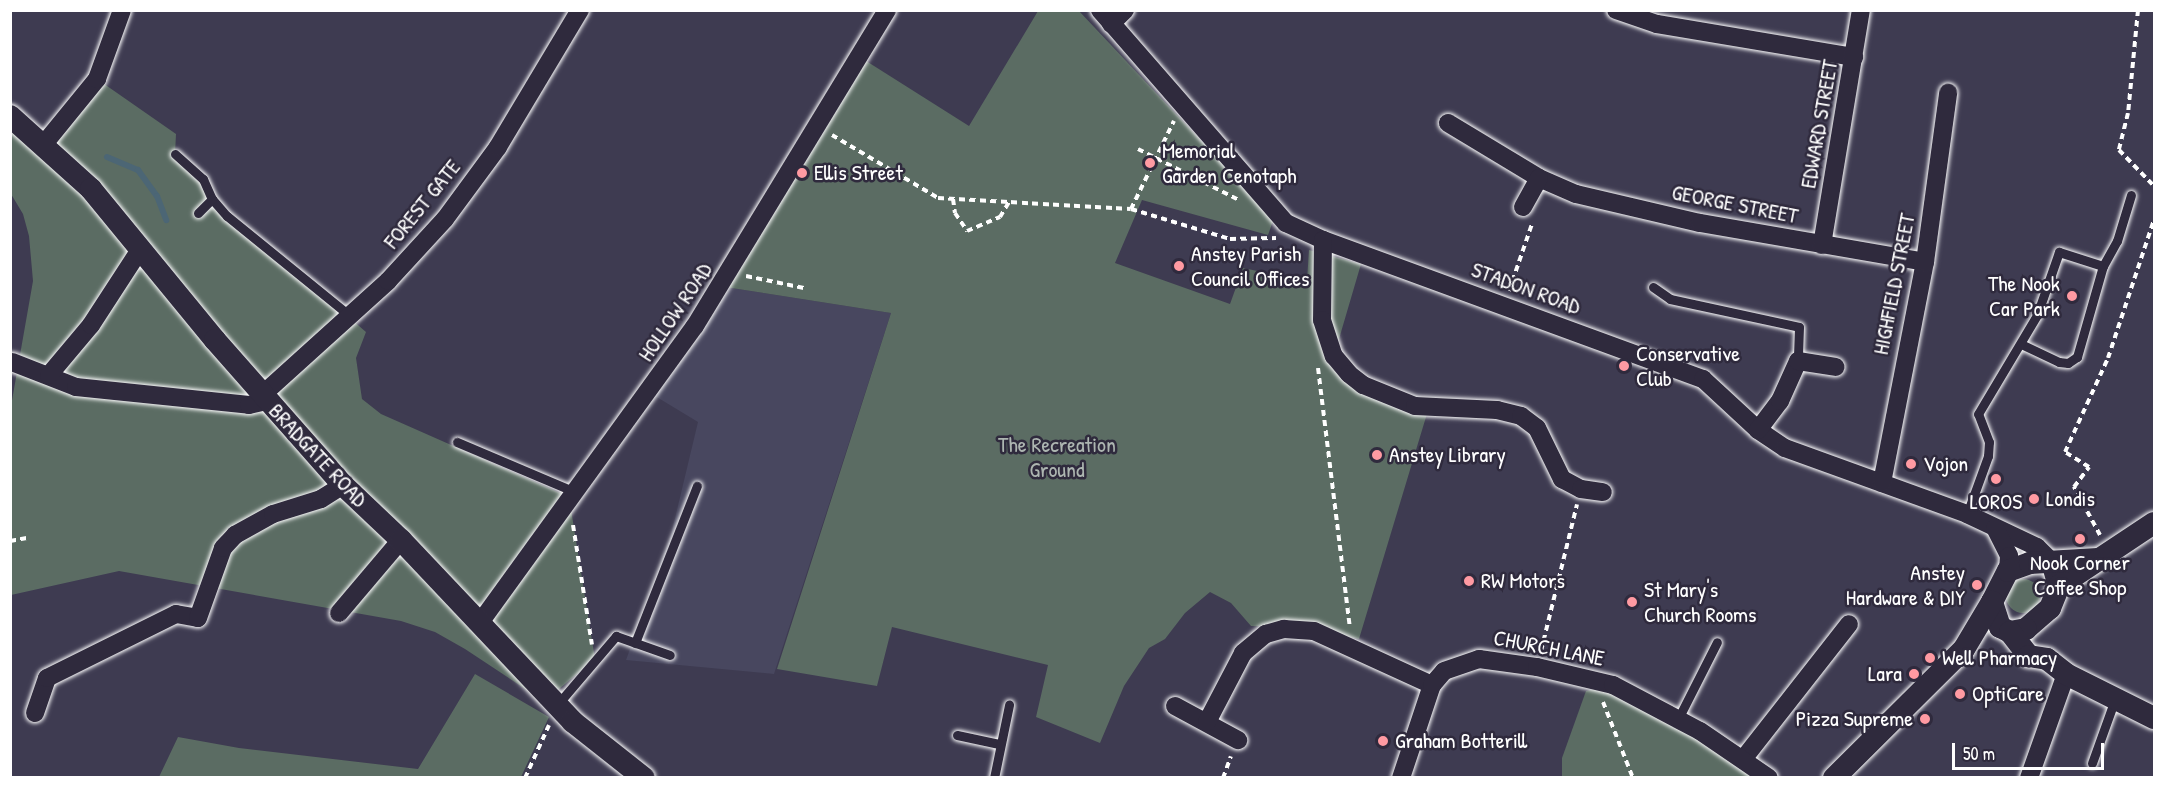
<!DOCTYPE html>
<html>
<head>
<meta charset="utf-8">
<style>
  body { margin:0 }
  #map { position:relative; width:2165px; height:788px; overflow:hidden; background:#3e3b51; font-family:"Patrick Hand",sans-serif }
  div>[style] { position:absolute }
  .built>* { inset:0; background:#48475f }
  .green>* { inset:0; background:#5b6c63 }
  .round { border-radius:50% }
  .stream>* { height:6px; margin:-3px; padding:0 3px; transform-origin:3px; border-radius:3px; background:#4c6675 }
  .path>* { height:4px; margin-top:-2px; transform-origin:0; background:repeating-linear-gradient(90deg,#fff 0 6px,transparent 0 10.5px) }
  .roads { filter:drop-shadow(0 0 2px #fff) drop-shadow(0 0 2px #fff) }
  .service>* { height:9px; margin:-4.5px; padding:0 4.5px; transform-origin:4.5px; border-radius:4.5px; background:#2f2a3d }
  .minor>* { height:18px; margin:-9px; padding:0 9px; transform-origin:9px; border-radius:9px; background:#2f2a3d }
  .tertiary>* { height:22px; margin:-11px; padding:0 11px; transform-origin:11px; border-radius:11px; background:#2f2a3d }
  .dots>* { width:16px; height:16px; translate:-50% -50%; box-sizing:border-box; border:3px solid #2f2a3d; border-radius:50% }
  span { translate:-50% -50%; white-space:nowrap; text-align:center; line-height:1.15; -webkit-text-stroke:5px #2f2a3d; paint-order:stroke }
  .street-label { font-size:22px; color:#fff }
  .poi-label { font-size:22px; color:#fff }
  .left { translate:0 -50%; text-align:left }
  .right { translate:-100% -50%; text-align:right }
  .park-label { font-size:22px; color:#adb6b1 }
  .frame { position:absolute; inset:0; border:12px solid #fff; pointer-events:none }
  .scale { position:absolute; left:1952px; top:743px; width:152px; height:27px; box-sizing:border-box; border:3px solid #fff; border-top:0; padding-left:8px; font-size:18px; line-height:21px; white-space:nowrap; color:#fff; -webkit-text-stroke:4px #2f2a3d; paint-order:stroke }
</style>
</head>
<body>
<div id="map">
  <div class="built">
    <i style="clip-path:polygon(725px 287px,891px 313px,774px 674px,626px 660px,671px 535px,698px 422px,655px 396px)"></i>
  </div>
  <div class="green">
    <i style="clip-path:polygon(1038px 11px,1079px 11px,1274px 218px,1268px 235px,1142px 200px,1115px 263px,1230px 304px,1243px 268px,1307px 281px,1309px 250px,1361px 264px,1334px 356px,1349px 374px,1429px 407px,1359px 639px,1300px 628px,1251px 626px,1231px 603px,1210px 592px,1185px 613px,1165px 639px,1149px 648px,1124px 686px,1100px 743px,1036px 717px,1048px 665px,892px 627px,877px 686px,777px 669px,891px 313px,725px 287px,863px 59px,969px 126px)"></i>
    <i style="clip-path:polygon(97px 79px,176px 134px,175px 154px,192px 166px,212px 199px,366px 332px,356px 358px,362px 399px,381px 414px,569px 497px,595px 659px,559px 689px,548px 704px,465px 649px,435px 632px,401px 621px,119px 571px,11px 595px,11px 406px,33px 281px,29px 236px,23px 214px,11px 194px,10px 124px,44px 144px)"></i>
    <i class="round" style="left:2006px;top:579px;width:34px;height:34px"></i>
    <i style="clip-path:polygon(475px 674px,549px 717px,521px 777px,159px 777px,178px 737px,239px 748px,418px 769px)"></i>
    <i style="clip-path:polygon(1613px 685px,1643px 701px,1756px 778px,1562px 778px,1562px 758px,1586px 691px)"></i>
  </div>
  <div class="stream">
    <i style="left:107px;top:157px;width:34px;rotate:23deg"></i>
    <i style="left:138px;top:170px;width:32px;rotate:54deg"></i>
    <i style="left:157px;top:196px;width:26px;rotate:69deg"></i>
  </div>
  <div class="path">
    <i style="left:2138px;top:10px;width:103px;rotate:95.5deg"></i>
    <i style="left:2128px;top:113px;width:38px;rotate:104deg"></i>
    <i style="left:2119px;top:150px;width:50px;rotate:45.8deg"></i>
    <i style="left:832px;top:135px;width:123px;rotate:30.7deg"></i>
    <i style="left:938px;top:198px;width:193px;rotate:3.3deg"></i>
    <i style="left:1131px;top:209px;width:103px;rotate:16.9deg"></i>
    <i style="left:1230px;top:239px;width:46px;rotate:-1.2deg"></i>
    <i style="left:1138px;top:149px;width:113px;rotate:26.8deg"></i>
    <i style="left:953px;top:199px;width:14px;rotate:82deg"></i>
    <i style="left:955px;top:213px;width:22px;rotate:56deg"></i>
    <i style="left:967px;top:231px;width:36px;rotate:-23deg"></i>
    <i style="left:1000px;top:217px;width:17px;rotate:-59deg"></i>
    <i style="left:1131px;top:209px;width:98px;rotate:-64deg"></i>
    <i style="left:746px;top:276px;width:59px;rotate:11.7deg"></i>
    <i style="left:1509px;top:291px;width:71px;rotate:-71.1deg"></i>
    <i style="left:1318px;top:368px;width:262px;rotate:83deg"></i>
    <i style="left:573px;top:525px;width:121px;rotate:81deg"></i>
    <i style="left:2100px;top:535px;width:55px;rotate:-118.4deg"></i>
    <i style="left:2074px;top:487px;width:25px;rotate:-53deg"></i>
    <i style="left:2089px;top:467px;width:28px;rotate:-148deg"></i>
    <i style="left:2065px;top:452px;width:103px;rotate:-65.4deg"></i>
    <i style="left:2108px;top:358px;width:145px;rotate:-71.6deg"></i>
    <i style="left:10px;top:541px;width:17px;rotate:-10deg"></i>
    <i style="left:1541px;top:651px;width:151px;rotate:-76.2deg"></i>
    <i style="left:1603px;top:702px;width:82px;rotate:68.5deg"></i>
    <i style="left:525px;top:778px;width:58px;rotate:-65.6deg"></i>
    <i style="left:1223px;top:778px;width:23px;rotate:-70deg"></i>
  </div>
  <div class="roads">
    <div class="service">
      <i style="left:175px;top:154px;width:38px;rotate:42deg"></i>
      <i style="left:203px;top:179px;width:22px;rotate:66deg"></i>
      <i style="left:212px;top:199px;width:23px;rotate:49deg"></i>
      <i style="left:227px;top:216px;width:159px;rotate:39.1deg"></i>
      <i style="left:198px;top:213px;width:20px;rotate:-45deg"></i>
      <i style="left:1653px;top:287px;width:21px;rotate:35deg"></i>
      <i style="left:1670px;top:299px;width:132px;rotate:12.2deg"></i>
      <i style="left:1799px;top:327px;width:34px;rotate:92deg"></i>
      <i style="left:2021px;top:344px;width:42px;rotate:25.3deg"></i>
      <i style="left:2059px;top:362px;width:9px;rotate:6deg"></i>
      <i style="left:2068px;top:363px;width:11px;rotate:-34deg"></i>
      <i style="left:2077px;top:357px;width:95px;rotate:-74.1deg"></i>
      <i style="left:2103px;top:266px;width:29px;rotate:-61deg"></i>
      <i style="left:2117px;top:241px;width:48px;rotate:-73.1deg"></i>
      <i style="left:457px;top:442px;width:126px;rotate:22.9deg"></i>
      <i style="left:1967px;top:514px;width:62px;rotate:-70.1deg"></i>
      <i style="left:1988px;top:456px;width:14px;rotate:-86deg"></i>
      <i style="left:1989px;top:442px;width:30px;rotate:-111deg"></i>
      <i style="left:1978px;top:414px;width:115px;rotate:-59.2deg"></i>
      <i style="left:2037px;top:315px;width:67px;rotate:-70.8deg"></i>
      <i style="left:2059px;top:252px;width:46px;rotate:17.7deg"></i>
      <i style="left:635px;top:643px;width:169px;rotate:-68.5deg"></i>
      <i style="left:557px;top:705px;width:91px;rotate:-49.5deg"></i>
      <i style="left:616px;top:636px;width:57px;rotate:19.4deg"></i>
      <i style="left:1678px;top:719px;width:86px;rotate:-63.1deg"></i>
      <i style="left:957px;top:735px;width:43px;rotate:12.1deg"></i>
      <i style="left:2092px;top:763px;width:68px;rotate:-70.2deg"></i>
      <i style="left:994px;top:778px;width:75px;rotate:-78.4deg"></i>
    </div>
    <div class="minor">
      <i style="left:1100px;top:10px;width:283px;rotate:48.9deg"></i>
      <i style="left:1286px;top:223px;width:41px;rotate:24.7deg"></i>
      <i style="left:1323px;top:240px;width:405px;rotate:20.1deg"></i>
      <i style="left:1703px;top:379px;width:75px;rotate:42.8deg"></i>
      <i style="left:1758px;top:430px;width:32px;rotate:34deg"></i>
      <i style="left:1785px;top:448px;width:194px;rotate:19.9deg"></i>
      <i style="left:1967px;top:514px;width:77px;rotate:25.2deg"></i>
      <i style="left:2037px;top:547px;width:21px;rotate:45deg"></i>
      <i style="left:1616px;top:10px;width:43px;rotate:18.9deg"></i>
      <i style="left:1657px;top:24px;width:200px;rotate:9.5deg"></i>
      <i style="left:1111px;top:24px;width:20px;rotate:-45deg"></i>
      <i style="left:1448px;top:123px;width:106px;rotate:31.1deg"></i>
      <i style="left:1539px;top:178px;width:40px;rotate:23.4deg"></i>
      <i style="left:1576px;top:194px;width:127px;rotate:13.2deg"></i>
      <i style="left:1700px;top:223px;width:228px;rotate:9.8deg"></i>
      <i style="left:44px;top:144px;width:84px;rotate:-50.8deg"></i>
      <i style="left:97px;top:79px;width:73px;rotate:-70.1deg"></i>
      <i style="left:1523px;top:207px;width:33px;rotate:-61deg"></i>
      <i style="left:1323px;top:240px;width:80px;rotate:90.7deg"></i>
      <i style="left:1322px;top:320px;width:38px;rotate:72deg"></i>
      <i style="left:1334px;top:356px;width:23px;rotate:50deg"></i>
      <i style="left:1349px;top:374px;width:18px;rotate:38deg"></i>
      <i style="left:1363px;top:385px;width:56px;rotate:22deg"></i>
      <i style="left:1415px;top:406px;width:82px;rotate:2.8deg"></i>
      <i style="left:1497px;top:410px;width:25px;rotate:14deg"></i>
      <i style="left:1521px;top:416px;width:20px;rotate:37deg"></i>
      <i style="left:1537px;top:428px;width:57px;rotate:63.9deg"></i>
      <i style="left:1562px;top:479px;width:21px;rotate:28deg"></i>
      <i style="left:1581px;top:489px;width:22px;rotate:8deg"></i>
      <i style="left:1822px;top:245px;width:238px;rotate:-80.6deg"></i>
      <i style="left:12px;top:362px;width:69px;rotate:21.3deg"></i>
      <i style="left:76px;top:387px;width:174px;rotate:5.9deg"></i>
      <i style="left:249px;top:405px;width:18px;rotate:-13deg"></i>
      <i style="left:49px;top:375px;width:65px;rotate:-50deg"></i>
      <i style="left:91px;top:325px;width:92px;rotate:-57deg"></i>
      <i style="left:262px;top:395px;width:170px;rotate:-42.1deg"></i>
      <i style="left:388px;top:281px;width:84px;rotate:-47.4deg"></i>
      <i style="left:445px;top:219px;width:89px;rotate:-53.6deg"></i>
      <i style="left:498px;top:147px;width:160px;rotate:-59.1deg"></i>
      <i style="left:1758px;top:430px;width:36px;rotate:-53deg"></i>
      <i style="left:1780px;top:401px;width:44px;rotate:-65.8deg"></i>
      <i style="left:1798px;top:361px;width:38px;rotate:9deg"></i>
      <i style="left:1882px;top:483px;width:225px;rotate:-79deg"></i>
      <i style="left:1925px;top:262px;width:171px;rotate:-82.2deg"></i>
      <i style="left:1995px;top:528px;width:31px;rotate:63deg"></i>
      <i style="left:2009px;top:556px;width:15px;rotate:94deg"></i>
      <i style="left:339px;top:613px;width:96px;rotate:-49.7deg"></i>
      <i style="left:479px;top:624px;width:368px;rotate:-54.1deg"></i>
      <i style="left:695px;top:326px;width:370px;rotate:-58.7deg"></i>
      <i style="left:1175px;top:706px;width:72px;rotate:28.4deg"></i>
      <i style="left:35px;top:713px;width:37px;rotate:-71deg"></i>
      <i style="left:47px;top:678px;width:144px;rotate:-26.4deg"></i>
      <i style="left:176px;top:614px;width:22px;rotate:10deg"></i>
      <i style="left:198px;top:618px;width:74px;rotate:-70.3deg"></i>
      <i style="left:223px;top:548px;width:18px;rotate:-47deg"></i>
      <i style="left:235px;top:535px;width:43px;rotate:-28.9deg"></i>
      <i style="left:273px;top:514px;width:50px;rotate:-17.4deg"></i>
      <i style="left:321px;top:499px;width:26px;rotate:-32deg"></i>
      <i style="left:1207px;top:722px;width:78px;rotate:-62.4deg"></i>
      <i style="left:1243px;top:653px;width:30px;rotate:-40deg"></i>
      <i style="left:1266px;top:634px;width:19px;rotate:-16deg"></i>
      <i style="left:1284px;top:629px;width:30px;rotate:4deg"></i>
      <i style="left:1314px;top:631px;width:130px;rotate:24.6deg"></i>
      <i style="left:1744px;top:758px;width:170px;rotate:-51.9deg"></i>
      <i style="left:1401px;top:778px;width:98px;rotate:-71.6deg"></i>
      <i style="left:1432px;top:685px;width:18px;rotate:-49deg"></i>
      <i style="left:1444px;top:671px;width:37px;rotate:-19deg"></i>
      <i style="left:1479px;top:659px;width:59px;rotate:7.9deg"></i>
      <i style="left:1537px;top:667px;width:78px;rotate:13.3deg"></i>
      <i style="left:1613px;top:685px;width:98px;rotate:27.9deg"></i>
      <i style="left:1700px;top:731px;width:83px;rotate:34.3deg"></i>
      <i style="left:2029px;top:778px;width:110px;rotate:-70.4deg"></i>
    </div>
    <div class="tertiary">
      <i style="left:10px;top:116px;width:109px;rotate:42deg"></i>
      <i style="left:91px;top:189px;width:195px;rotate:50.6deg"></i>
      <i style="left:215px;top:340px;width:193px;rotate:48.6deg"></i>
      <i style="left:343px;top:485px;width:80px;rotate:43.5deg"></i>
      <i style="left:401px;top:540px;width:250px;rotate:46.6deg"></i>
      <i style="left:573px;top:722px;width:90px;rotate:38.3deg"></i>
      <i style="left:2052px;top:562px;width:25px;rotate:74deg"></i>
      <i style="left:2059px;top:586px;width:24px;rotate:112deg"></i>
      <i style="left:2050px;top:608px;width:32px;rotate:139deg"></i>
      <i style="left:2026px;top:629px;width:16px;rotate:169deg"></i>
      <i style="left:2010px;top:632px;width:11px;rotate:-153deg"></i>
      <i style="left:2000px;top:627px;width:26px;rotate:-108deg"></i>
      <i style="left:1992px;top:602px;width:35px;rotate:-63deg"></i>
      <i style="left:2008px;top:571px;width:23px;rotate:-20deg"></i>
      <i style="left:2030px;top:563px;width:68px;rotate:-3.4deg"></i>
      <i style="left:2059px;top:586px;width:114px;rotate:-33.6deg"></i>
      <i style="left:2010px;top:632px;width:31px;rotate:52deg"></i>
      <i style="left:2029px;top:656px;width:18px;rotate:9deg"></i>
      <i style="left:2047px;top:659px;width:24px;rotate:38deg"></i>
      <i style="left:2066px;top:674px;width:98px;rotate:26.6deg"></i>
      <i style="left:1834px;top:778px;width:183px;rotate:-44.8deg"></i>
      <i style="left:1964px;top:649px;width:55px;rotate:-59.2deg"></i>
    </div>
  </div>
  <div class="dots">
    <i style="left:1150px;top:163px;background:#ff9aa2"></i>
    <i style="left:802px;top:173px;background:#ff9aa2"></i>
    <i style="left:1179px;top:266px;background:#ff9aa2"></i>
    <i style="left:2072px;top:296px;background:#ff9aa2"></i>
    <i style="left:1624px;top:366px;background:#ff9aa2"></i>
    <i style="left:1377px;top:455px;background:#ff9aa2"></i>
    <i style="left:1911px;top:464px;background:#ff9aa2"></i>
    <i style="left:1996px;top:479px;background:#ff9aa2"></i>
    <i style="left:2034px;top:499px;background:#ff9aa2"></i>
    <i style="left:2080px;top:539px;background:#ff9aa2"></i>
    <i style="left:1469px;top:581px;background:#ff9aa2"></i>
    <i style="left:1977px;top:585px;background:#ff9aa2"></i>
    <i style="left:1632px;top:602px;background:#ff9aa2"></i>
    <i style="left:1930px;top:658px;background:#ff9aa2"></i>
    <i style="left:1914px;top:674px;background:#ff9aa2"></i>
    <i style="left:1960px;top:694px;background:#ff9aa2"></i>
    <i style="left:1925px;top:719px;background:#ff9aa2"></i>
    <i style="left:1383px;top:741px;background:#ff9aa2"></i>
  </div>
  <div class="street-label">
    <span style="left:1819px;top:124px;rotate:-80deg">EDWARD STREET</span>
    <span style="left:422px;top:204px;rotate:-51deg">FOREST GATE</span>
    <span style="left:1735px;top:204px;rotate:11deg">GEORGE STREET</span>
    <span style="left:1894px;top:284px;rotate:-79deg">HIGHFIELD STREET</span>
    <span style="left:1526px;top:288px;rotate:20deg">STADON ROAD</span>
    <span style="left:675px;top:312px;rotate:-56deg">HOLLOW ROAD</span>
    <span style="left:318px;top:455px;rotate:47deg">BRADGATE ROAD</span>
    <span style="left:1549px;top:648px;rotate:11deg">CHURCH LANE</span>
  </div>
  <div class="poi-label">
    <span class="left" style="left:1162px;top:163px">Memorial<br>Garden Cenotaph</span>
    <span class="left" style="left:814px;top:173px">Ellis Street</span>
    <span class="left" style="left:1191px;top:266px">Anstey Parish<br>Council Offices</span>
    <span class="right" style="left:2060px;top:296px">The Nook<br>Car Park</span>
    <span class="left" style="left:1636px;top:366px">Conservative<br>Club</span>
    <span class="left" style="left:1389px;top:455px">Anstey Library</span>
    <span class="left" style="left:1923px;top:464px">Vojon</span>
    <span class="left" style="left:2046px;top:499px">Londis</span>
    <span style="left:1996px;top:502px">LOROS</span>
    <span style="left:2080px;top:575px">Nook Corner<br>Coffee Shop</span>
    <span class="right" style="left:1965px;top:585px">Anstey<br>Hardware &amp; DIY</span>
    <span class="left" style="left:1481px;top:581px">RW Motors</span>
    <span class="left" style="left:1644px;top:602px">St Mary's<br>Church Rooms</span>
    <span class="left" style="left:1942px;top:658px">Well Pharmacy</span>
    <span class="right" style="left:1902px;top:674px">Lara</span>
    <span class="left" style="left:1972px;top:694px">OptiCare</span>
    <span class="right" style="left:1913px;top:719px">Pizza Supreme</span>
    <span class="left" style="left:1395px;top:741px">Graham Botterill</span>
  </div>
  <div class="park-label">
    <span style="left:1057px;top:457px">The Recreation<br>Ground</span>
  </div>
  <div class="frame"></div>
  <div class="scale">50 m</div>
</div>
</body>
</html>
